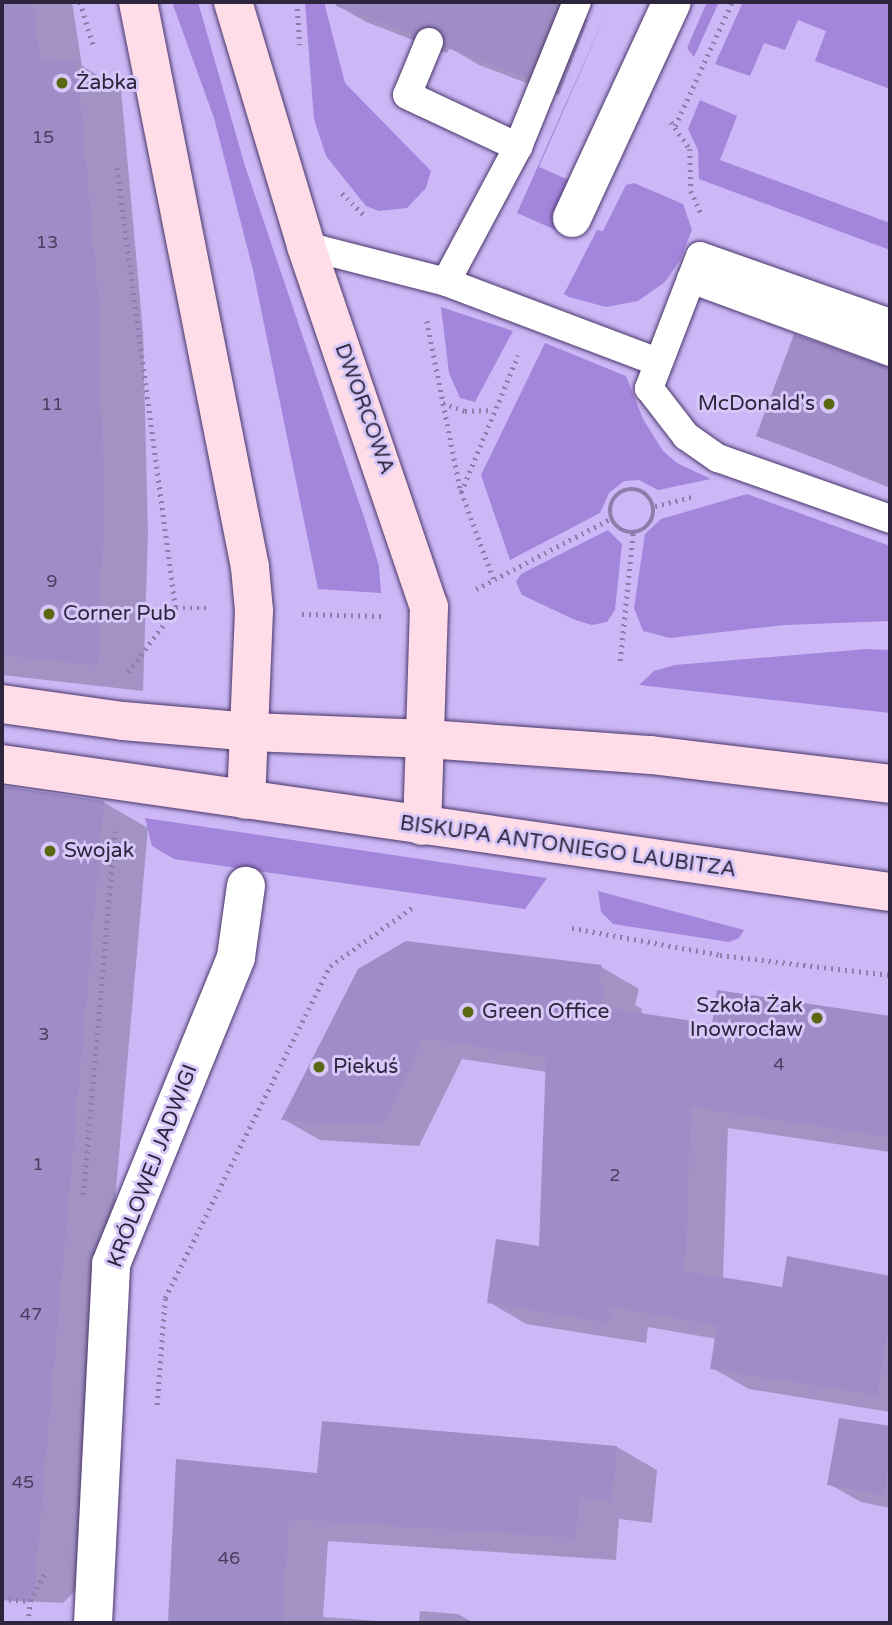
<!DOCTYPE html>
<html>
<head>
<meta charset="utf-8">
<style>
  body { margin:0 }
  #map { position:relative; width:892px; height:1625px; overflow:hidden; background:#ccb8f6; font-family:"Varela Round",sans-serif }
  div>[style] { position:absolute }
  .green>* { inset:0; background:#a485dc }
  .shadow>* { inset:0; background:#0003 }
  .building>* { inset:0; background:#a08dc7 }
  .path>* { height:4.5px; margin-top:-2.25px; transform-origin:0; background:repeating-linear-gradient(90deg,#8c7dab 0 2px,transparent 0 7px) }
  .path>.ring { margin:-2.25px; padding:0; box-sizing:content-box; background:none; border:4.5px solid #8c7dab; border-radius:50% }
  .roads { filter:drop-shadow(0 0 2px #4a376b) drop-shadow(0 0 2px #4a376b) }
  .service>* { height:28px; margin:-14px; padding:0 14px; transform-origin:14px; border-radius:14px; background:#fff }
  .minor>* { height:38px; margin:-19px; padding:0 19px; transform-origin:19px; border-radius:19px; background:#fff }
  .secondary>* { height:38px; margin:-19px; padding:0 19px; transform-origin:19px; border-radius:19px; background:#fedde8 }
  .dots>* { width:19px; height:19px; translate:-50% -50%; box-sizing:border-box; border:4px solid #d7c8f9; border-radius:50% }
  span { translate:-50% -50%; white-space:nowrap; text-align:center; line-height:1.15; -webkit-text-stroke:6px #d7c8f9; paint-order:stroke }
  .number-label { font-size:18px; color:#4a3f60 }
  .number-label span { -webkit-text-stroke-width:0 }
  .poi-label { font-size:21px; color:#2d253d }
  .left { translate:0 -50%; text-align:left }
  .right { translate:-100% -50%; text-align:right }
  .street-label { font-size:21px; color:#2d253d }
  .frame { position:absolute; inset:0; border:4px solid #2d253d; pointer-events:none }
</style>
</head>
<body>
<div id="map">
  <div class="green">
    <i style="clip-path:polygon(172px 2px,198px 2px,245px 166px,366px 523px,379px 566px,381px 593px,318px 589px,253px 270px,214px 118px)"></i>
    <i style="clip-path:polygon(305px 2px,324px 2px,345px 83px,431px 171px,426px 188px,407px 208px,379px 211px,366px 206px,326px 156px,314px 119px)"></i>
    <i style="clip-path:polygon(611px 2px,539px 167px,578px 184px,558px 231px,517px 213px)"></i>
    <i style="clip-path:polygon(707px 2px,719px 2px,694px 57px,687px 48px)"></i>
    <i style="clip-path:polygon(743px 2px,890px 2px,890px 89px,815px 61px,826px 31px,798px 20px,785px 50px,764px 43px,750px 76px,715px 64px)"></i>
    <i style="clip-path:polygon(700px 100px,737px 116px,720px 160px,890px 223px,890px 250px,699px 179px,698px 150px,688px 129px)"></i>
    <i style="clip-path:polygon(634px 183px,683px 204px,692px 230px,680px 260px,665px 282px,638px 301px,606px 307px,569px 297px,564px 294px,597px 230px,603px 231px,626px 185px)"></i>
    <i style="clip-path:polygon(441px 307px,513px 331px,475px 402px,460px 398px,449px 373px)"></i>
    <i style="clip-path:polygon(545px 343px,626px 376px,643px 419px,663px 451px,677px 463px,711px 479px,658px 490px,639px 480px,624px 481px,609px 493px,600px 513px,510px 560px,481px 475px)"></i>
    <i style="clip-path:polygon(747px 494px,890px 546px,890px 621px,785px 625px,670px 638px,643px 631px,634px 608px,645px 534px,661px 519px)"></i>
    <i style="clip-path:polygon(608px 530px,622px 544px,615px 610px,607px 622px,592px 625px,575px 620px,522px 595px,516px 582px,521px 574px)"></i>
    <i style="clip-path:polygon(867px 649px,890px 650px,890px 713px,639px 685px,654px 671px,675px 665px)"></i>
    <i style="clip-path:polygon(145px 818px,547px 878px,525px 909px,174px 859px,152px 846px)"></i>
    <i style="clip-path:polygon(598px 891px,744px 930px,739px 938px,729px 942px,613px 924px,601px 912px)"></i>
  </div>
  <div class="shadow">
    <i style="clip-path:polygon(2px 2px,72px 2px,82px 66px,121px 89px,143px 332px,148px 534px,143px 691px,2px 675px,2px 442px,30px 444px,36px 382px,2px 379px)"></i>
    <i style="clip-path:polygon(556px 2px,588px 20px,559px 95px,479px 65px,450px 48px,447px 53px,366px 22px,333px 3px)"></i>
    <i style="clip-path:polygon(795px 337px,890px 369px,890px 488px,758px 435px)"></i>
    <i style="clip-path:polygon(2px 787px,103px 802px,148px 828px,81px 1585px,63px 1603px,2px 1600px)"></i>
    <i style="clip-path:polygon(601px 967px,639px 989px,635px 1005px,642px 1009px,641px 1015px,713px 1026px,718px 992px,890px 1018px,890px 1152px,728px 1128px,723px 1279px,783px 1289px,788px 1258px,890px 1278px,890px 1412px,749px 1389px,712px 1368px,717px 1339px,648px 1327px,646px 1343px,526px 1324px,489px 1302px,541px 1248px,547px 1072px,462px 1059px,419px 1146px,320px 1140px,283px 1119px,360px 970px)"></i>
    <i style="clip-path:polygon(840px 1420px,890px 1427px,890px 1508px,861px 1502px,829px 1484px)"></i>
    <i style="clip-path:polygon(617px 1447px,657px 1470px,652px 1523px,619px 1519px,616px 1560px,328px 1541px,323px 1617px,408px 1623px,169px 1623px,178px 1461px,319px 1475px)"></i>
    <i style="clip-path:polygon(420px 1611px,458px 1614px,474px 1623px,419px 1623px)"></i>
  </div>
  <div class="building">
    <i style="clip-path:polygon(2px 2px,32px 2px,41px 62px,77px 61px,99px 306px,104px 508px,98px 666px,2px 655px)"></i>
    <i style="clip-path:polygon(337px 2px,556px 2px,527px 78px,445px 47px,443px 32px,435px 26px,419px 28px,414px 35px,336px 6px)"></i>
    <i style="clip-path:polygon(794px 334px,890px 368px,890px 486px,756px 436px)"></i>
    <i style="clip-path:polygon(2px 786px,104px 801px,33px 1602px,2px 1600px)"></i>
    <i style="clip-path:polygon(406px 941px,602px 965px,598px 985px,605px 986px,601px 1007px,712px 1024px,717px 990px,890px 1016px,890px 1137px,691px 1107px,685px 1271px,782px 1287px,787px 1256px,890px 1276px,890px 1316px,877px 1395px,710px 1369px,717px 1325px,611px 1307px,608px 1323px,487px 1303px,496px 1239px,539px 1246px,546px 1057px,424px 1038px,382px 1126px,281px 1120px,358px 969px)"></i>
    <i style="clip-path:polygon(839px 1418px,890px 1426px,885px 1496px,827px 1485px)"></i>
    <i style="clip-path:polygon(322px 1421px,617px 1446px,612px 1501px,579px 1497px,576px 1538px,289px 1519px,282px 1623px,168px 1623px,176px 1459px,317px 1473px)"></i>
  </div>
  <div class="path">
    <i style="left:80px;top:2px;width:47px;rotate:72.7deg"></i>
    <i style="left:297px;top:2px;width:43px;rotate:86deg"></i>
    <i style="left:671px;top:122px;width:33px;rotate:55deg"></i>
    <i style="left:690px;top:149px;width:42px;rotate:88.6deg"></i>
    <i style="left:691px;top:191px;width:24px;rotate:66deg"></i>
    <i style="left:675px;top:126px;width:136px;rotate:-65.3deg"></i>
    <i style="left:117px;top:168px;width:444px;rotate:82.4deg"></i>
    <i style="left:342px;top:193px;width:30px;rotate:45deg"></i>
    <i style="left:427px;top:321px;width:174px;rotate:78.8deg"></i>
    <i style="left:443px;top:403px;width:23px;rotate:20deg"></i>
    <i style="left:465px;top:411px;width:27px;rotate:-2deg"></i>
    <i class="ring" style="left:610px;top:489px;width:39.5px;height:39.5px"></i>
    <i style="left:655px;top:506px;width:41px;rotate:-14deg"></i>
    <i style="left:493px;top:579px;width:93px;rotate:-110.2deg"></i>
    <i style="left:461px;top:492px;width:148px;rotate:-67.4deg"></i>
    <i style="left:476px;top:589px;width:151px;rotate:-27.6deg"></i>
    <i style="left:302px;top:614px;width:79px;rotate:1.5deg"></i>
    <i style="left:620px;top:661px;width:128px;rotate:-84.2deg"></i>
    <i style="left:128px;top:672px;width:80px;rotate:-53.1deg"></i>
    <i style="left:176px;top:608px;width:30px"></i>
    <i style="left:572px;top:928px;width:150px;rotate:10.3deg"></i>
    <i style="left:720px;top:955px;width:171px;rotate:6.7deg"></i>
    <i style="left:83px;top:1195px;width:365px;rotate:-85deg"></i>
    <i style="left:157px;top:1405px;width:107px;rotate:-85.7deg"></i>
    <i style="left:165px;top:1298px;width:371px;rotate:-63.6deg"></i>
    <i style="left:330px;top:966px;width:102px;rotate:-35.4deg"></i>
    <i style="left:2px;top:1599px;width:28px;rotate:4deg"></i>
    <i style="left:28px;top:1623px;width:22px;rotate:-85deg"></i>
    <i style="left:30px;top:1601px;width:30px;rotate:-62deg"></i>
  </div>
  <div class="roads">
    <div class="service">
      <i style="left:429px;top:42px;width:57px;rotate:112.5deg"></i>
      <i style="left:407px;top:95px;width:123px;rotate:25.1deg"></i>
      <i style="left:518px;top:147px;width:153px;rotate:118.1deg"></i>
      <i style="left:518px;top:147px;width:157px;rotate:-67.9deg"></i>
      <i style="left:306px;top:246px;width:145px;rotate:14.4deg"></i>
      <i style="left:446px;top:282px;width:227px;rotate:20.7deg"></i>
      <i style="left:691px;top:279px;width:212px;rotate:20.1deg"></i>
      <i style="left:890px;top:323px;width:201px;rotate:-160.6deg"></i>
      <i style="left:700px;top:256px;width:142px;rotate:111.1deg"></i>
      <i style="left:649px;top:388px;width:61px;rotate:52.4deg"></i>
      <i style="left:686px;top:436px;width:39px;rotate:35deg"></i>
      <i style="left:718px;top:458px;width:182px;rotate:19.5deg"></i>
    </div>
    <div class="minor">
      <i style="left:572px;top:218px;width:238px;rotate:-65.2deg"></i>
      <i style="left:93px;top:1623px;width:359px;rotate:-87.1deg"></i>
      <i style="left:111px;top:1264px;width:331px;rotate:-67.8deg"></i>
      <i style="left:236px;top:957px;width:72px;rotate:-82deg"></i>
    </div>
    <div class="secondary">
      <i style="left:138px;top:2px;width:576px;rotate:78.79deg"></i>
      <i style="left:250px;top:567px;width:44px;rotate:84.8deg"></i>
      <i style="left:254px;top:611px;width:189px;rotate:92.4deg"></i>
      <i style="left:233px;top:2px;width:255px;rotate:73.3deg"></i>
      <i style="left:306px;top:246px;width:381px;rotate:71.2deg"></i>
      <i style="left:429px;top:607px;width:219px;rotate:91.8deg"></i>
      <i style="left:2px;top:704px;width:122px;rotate:8deg"></i>
      <i style="left:123px;top:721px;width:128px;rotate:4.9deg"></i>
      <i style="left:251px;top:732px;width:176px;rotate:2.3deg"></i>
      <i style="left:427px;top:739px;width:225px;rotate:4.1deg"></i>
      <i style="left:651px;top:755px;width:241px;rotate:6.9deg"></i>
      <i style="left:2px;top:764px;width:897px;rotate:8.2deg"></i>
    </div>
  </div>
  <div class="dots">
    <i style="left:62px;top:83px;background:#5a6911"></i>
    <i style="left:829px;top:404px;background:#5a6911"></i>
    <i style="left:49px;top:614px;background:#5a6911"></i>
    <i style="left:50px;top:851px;background:#5a6911"></i>
    <i style="left:468px;top:1012px;background:#5a6911"></i>
    <i style="left:817px;top:1018px;background:#5a6911"></i>
    <i style="left:319px;top:1067px;background:#5a6911"></i>
  </div>
  <div class="number-label">
    <span style="left:43px;top:137px">15</span>
    <span style="left:47px;top:242px">13</span>
    <span style="left:52px;top:404px">11</span>
    <span style="left:52px;top:581px">9</span>
    <span style="left:44px;top:1034px">3</span>
    <span style="left:779px;top:1064px">4</span>
    <span style="left:38px;top:1164px">1</span>
    <span style="left:615px;top:1175px">2</span>
    <span style="left:31px;top:1314px">47</span>
    <span style="left:23px;top:1482px">45</span>
    <span style="left:229px;top:1558px">46</span>
  </div>
  <div class="poi-label">
    <span class="left" style="left:76px;top:83px">Żabka</span>
    <span class="right" style="left:815px;top:404px">McDonald's</span>
    <span class="left" style="left:63px;top:614px">Corner Pub</span>
    <span class="left" style="left:64px;top:851px">Swojak</span>
    <span class="right" style="left:803px;top:1018px">Szkoła Żak<br>Inowrocław</span>
    <span class="left" style="left:482px;top:1012px">Green Office</span>
    <span class="left" style="left:333px;top:1067px">Piekuś</span>
  </div>
  <div class="street-label">
    <span style="left:364px;top:409px;rotate:70deg">DWORCOWA</span>
    <span style="left:568px;top:847px;rotate:8deg">BISKUPA ANTONIEGO LAUBITZA</span>
    <span style="left:153px;top:1166px;rotate:-69deg">KRÓLOWEJ JADWIGI</span>
  </div>
  <div class="frame"></div>
</div>
</body>
</html>
